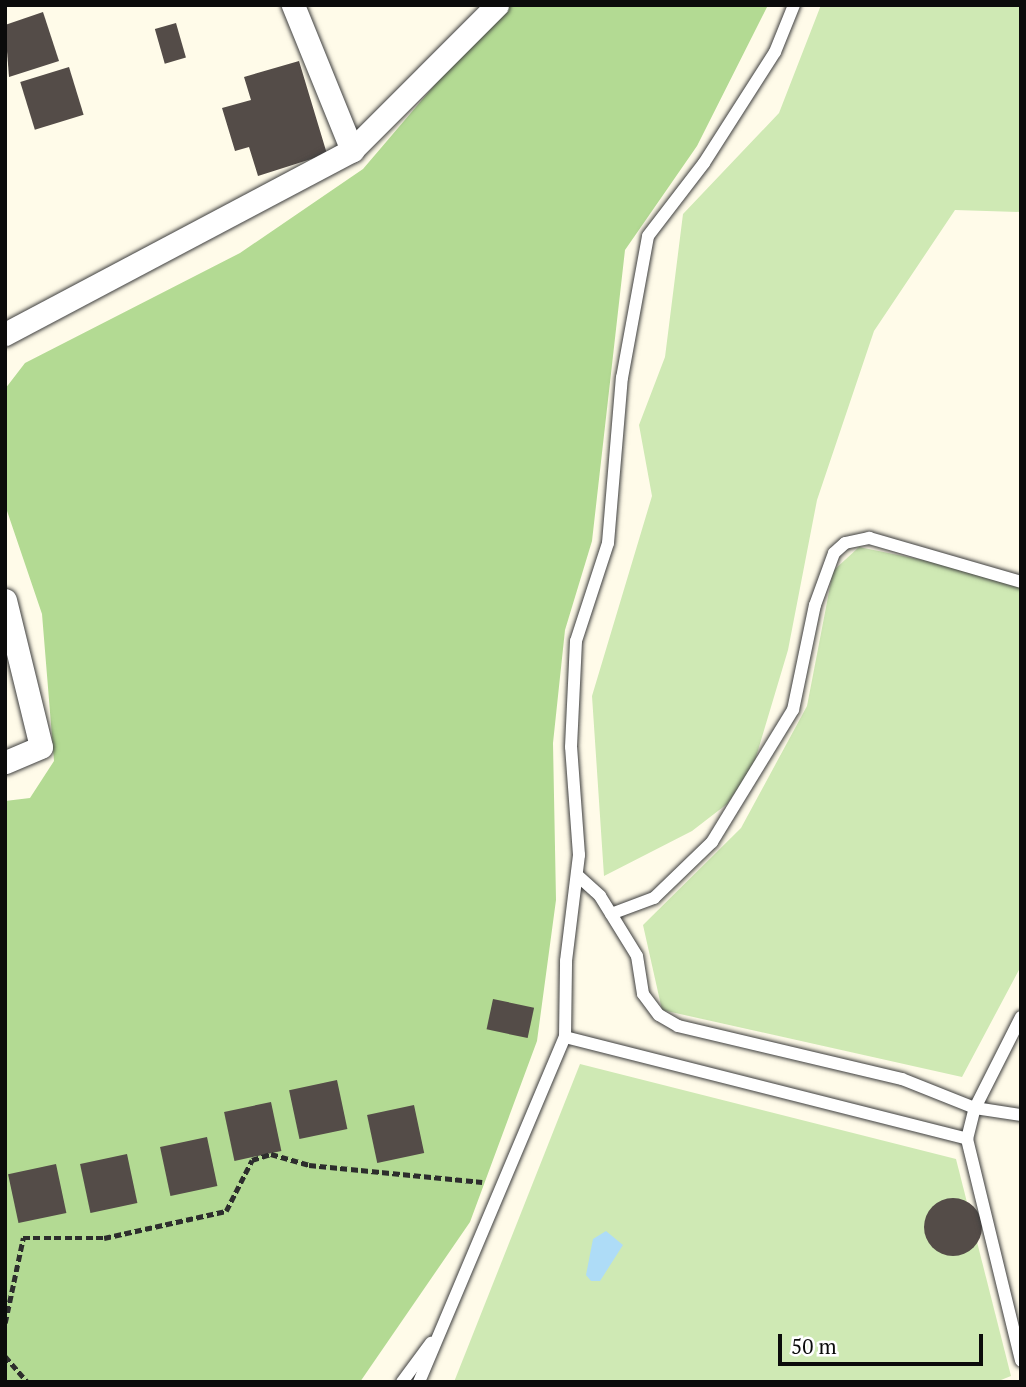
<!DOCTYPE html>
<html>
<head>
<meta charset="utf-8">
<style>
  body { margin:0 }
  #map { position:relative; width:1026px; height:1387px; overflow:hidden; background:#fffbe9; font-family:"PT Serif",serif }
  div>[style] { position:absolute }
  .green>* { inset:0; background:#cfe9b4 }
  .forest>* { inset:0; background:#b3da93 }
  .water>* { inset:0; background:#aedcf7 }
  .building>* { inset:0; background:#544c48; transform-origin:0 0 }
  .round { border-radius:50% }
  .path>* { height:4.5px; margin-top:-2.25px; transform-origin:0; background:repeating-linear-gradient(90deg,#2d2d2d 0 7px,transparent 0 10.5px) }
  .roads { filter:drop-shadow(0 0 2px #3e3e3e) drop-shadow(0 0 2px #3e3e3e) }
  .lane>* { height:12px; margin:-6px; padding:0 6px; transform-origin:6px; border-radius:6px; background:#fff }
  .street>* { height:23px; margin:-11.5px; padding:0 11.5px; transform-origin:11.5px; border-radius:11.5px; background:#fff }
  span { translate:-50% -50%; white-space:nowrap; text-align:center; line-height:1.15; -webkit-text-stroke:7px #fff; paint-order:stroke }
  .frame { position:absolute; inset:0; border:7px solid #0b0b0b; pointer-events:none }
  .scale { position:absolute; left:778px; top:1334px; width:205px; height:32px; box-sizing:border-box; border:4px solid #0b0b0b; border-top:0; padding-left:9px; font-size:21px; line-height:24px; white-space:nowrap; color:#0b0b0b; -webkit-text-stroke:5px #fff; paint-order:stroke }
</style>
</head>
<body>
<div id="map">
  <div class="green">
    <i style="clip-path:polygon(821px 5px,1021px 5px,1021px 212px,955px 210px,874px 331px,817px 500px,788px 650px,753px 767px,727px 804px,692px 831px,604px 876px,592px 696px,652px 496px,639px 425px,665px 357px,683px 214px,779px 113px)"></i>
    <i style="clip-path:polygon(859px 547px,1021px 580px,1021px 966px,962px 1077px,662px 1010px,643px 925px,741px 828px,807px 706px,833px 571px)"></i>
    <i style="clip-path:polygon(580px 1064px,956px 1159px,1011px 1376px,996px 1382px,454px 1382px)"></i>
  </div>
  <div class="forest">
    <i style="clip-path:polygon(503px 5px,768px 5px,697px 146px,625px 250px,592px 541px,565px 630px,553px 743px,556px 900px,537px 1041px,470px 1222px,360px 1382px,5px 1382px,5px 801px,30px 798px,54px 761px,42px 614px,5px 505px,5px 389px,25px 363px,240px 253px,363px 169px)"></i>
  </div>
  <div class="water">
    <i style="clip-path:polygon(606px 1231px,623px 1245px,600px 1281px,591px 1281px,586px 1275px,593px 1239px)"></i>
  </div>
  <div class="building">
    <i style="clip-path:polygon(43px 12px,59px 61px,9px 77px,5px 25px)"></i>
    <i style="left:176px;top:23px;width:36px;height:22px;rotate:74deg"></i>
    <i style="clip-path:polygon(299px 61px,327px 154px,258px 176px,249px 147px,235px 151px,222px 108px,251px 100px,244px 77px)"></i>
    <i style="left:69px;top:67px;width:50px;height:51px;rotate:73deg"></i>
    <i style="left:493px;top:999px;width:42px;height:31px;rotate:12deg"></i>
    <i style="left:337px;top:1080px;width:50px;height:49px;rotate:78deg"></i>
    <i style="left:271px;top:1102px;width:50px;height:48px;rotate:78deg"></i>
    <i style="left:414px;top:1105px;width:49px;height:48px;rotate:78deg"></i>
    <i style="left:207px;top:1137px;width:50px;height:48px;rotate:78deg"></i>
    <i style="left:127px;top:1154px;width:50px;height:48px;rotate:78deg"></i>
    <i style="left:56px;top:1164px;width:50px;height:49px;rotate:78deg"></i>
    <i class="round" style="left:924px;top:1198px;width:58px;height:58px"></i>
  </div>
  <div class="path">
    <i style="left:5px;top:1323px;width:87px;rotate:-78deg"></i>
    <i style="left:23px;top:1238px;width:81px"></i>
    <i style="left:104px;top:1238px;width:125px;rotate:-12.5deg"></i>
    <i style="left:226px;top:1211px;width:57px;rotate:-63deg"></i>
    <i style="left:252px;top:1160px;width:20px;rotate:-18deg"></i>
    <i style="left:271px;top:1154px;width:40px;rotate:16deg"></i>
    <i style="left:309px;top:1165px;width:174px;rotate:5.6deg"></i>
    <i style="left:5px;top:1356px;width:35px;rotate:49deg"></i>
  </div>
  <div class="roads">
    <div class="lane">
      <i style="left:577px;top:875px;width:31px;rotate:42deg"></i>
      <i style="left:600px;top:896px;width:70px;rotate:58.3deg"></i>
      <i style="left:637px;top:956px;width:38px;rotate:81deg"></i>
      <i style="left:643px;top:994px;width:26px;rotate:53deg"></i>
      <i style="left:659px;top:1015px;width:22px;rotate:30deg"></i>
      <i style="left:678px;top:1026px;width:230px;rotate:13.3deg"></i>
      <i style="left:902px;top:1079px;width:79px;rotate:21.7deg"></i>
      <i style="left:975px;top:1108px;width:102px;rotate:-63.2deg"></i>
      <i style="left:611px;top:914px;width:46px;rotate:-20.4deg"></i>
      <i style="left:654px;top:898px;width:81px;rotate:-44deg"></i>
      <i style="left:712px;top:842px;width:155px;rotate:-58.5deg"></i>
      <i style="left:793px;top:710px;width:107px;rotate:-78.2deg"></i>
      <i style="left:815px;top:605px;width:55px;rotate:-69.9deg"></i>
      <i style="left:834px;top:553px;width:15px;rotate:-42deg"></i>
      <i style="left:845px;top:543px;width:25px;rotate:-12deg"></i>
      <i style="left:869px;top:538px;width:158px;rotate:16.1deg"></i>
      <i style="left:565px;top:1037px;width:415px;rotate:14.2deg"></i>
      <i style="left:967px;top:1139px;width:228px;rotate:76.3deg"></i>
      <i style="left:967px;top:1139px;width:32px;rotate:-76deg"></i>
      <i style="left:975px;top:1108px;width:47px;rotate:8.7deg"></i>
      <i style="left:402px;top:1382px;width:49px;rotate:-53.4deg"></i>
      <i style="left:419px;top:1382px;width:375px;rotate:-67.1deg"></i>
      <i style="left:565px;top:1037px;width:76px;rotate:-89.2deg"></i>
      <i style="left:566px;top:961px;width:107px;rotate:-83deg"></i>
      <i style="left:579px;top:855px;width:108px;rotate:-94.2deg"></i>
      <i style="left:571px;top:747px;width:106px;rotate:-87.3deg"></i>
      <i style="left:576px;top:641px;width:103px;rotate:-71.9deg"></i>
      <i style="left:608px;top:543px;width:166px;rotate:-85.2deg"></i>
      <i style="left:622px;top:378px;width:144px;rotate:-79.6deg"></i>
      <i style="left:648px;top:236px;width:92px;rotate:-52.5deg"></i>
      <i style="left:704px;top:163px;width:132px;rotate:-57.4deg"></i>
      <i style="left:775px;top:52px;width:51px;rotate:-68deg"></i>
    </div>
    <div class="street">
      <i style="left:293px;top:5px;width:157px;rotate:67.9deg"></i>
      <i style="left:5px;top:334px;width:393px;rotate:-27.9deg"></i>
      <i style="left:352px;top:150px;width:205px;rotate:-45deg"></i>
      <i style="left:5px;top:600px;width:151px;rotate:76.2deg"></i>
      <i style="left:41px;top:747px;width:39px;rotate:157deg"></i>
    </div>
  </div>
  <div class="frame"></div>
  <div class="scale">50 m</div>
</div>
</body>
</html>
